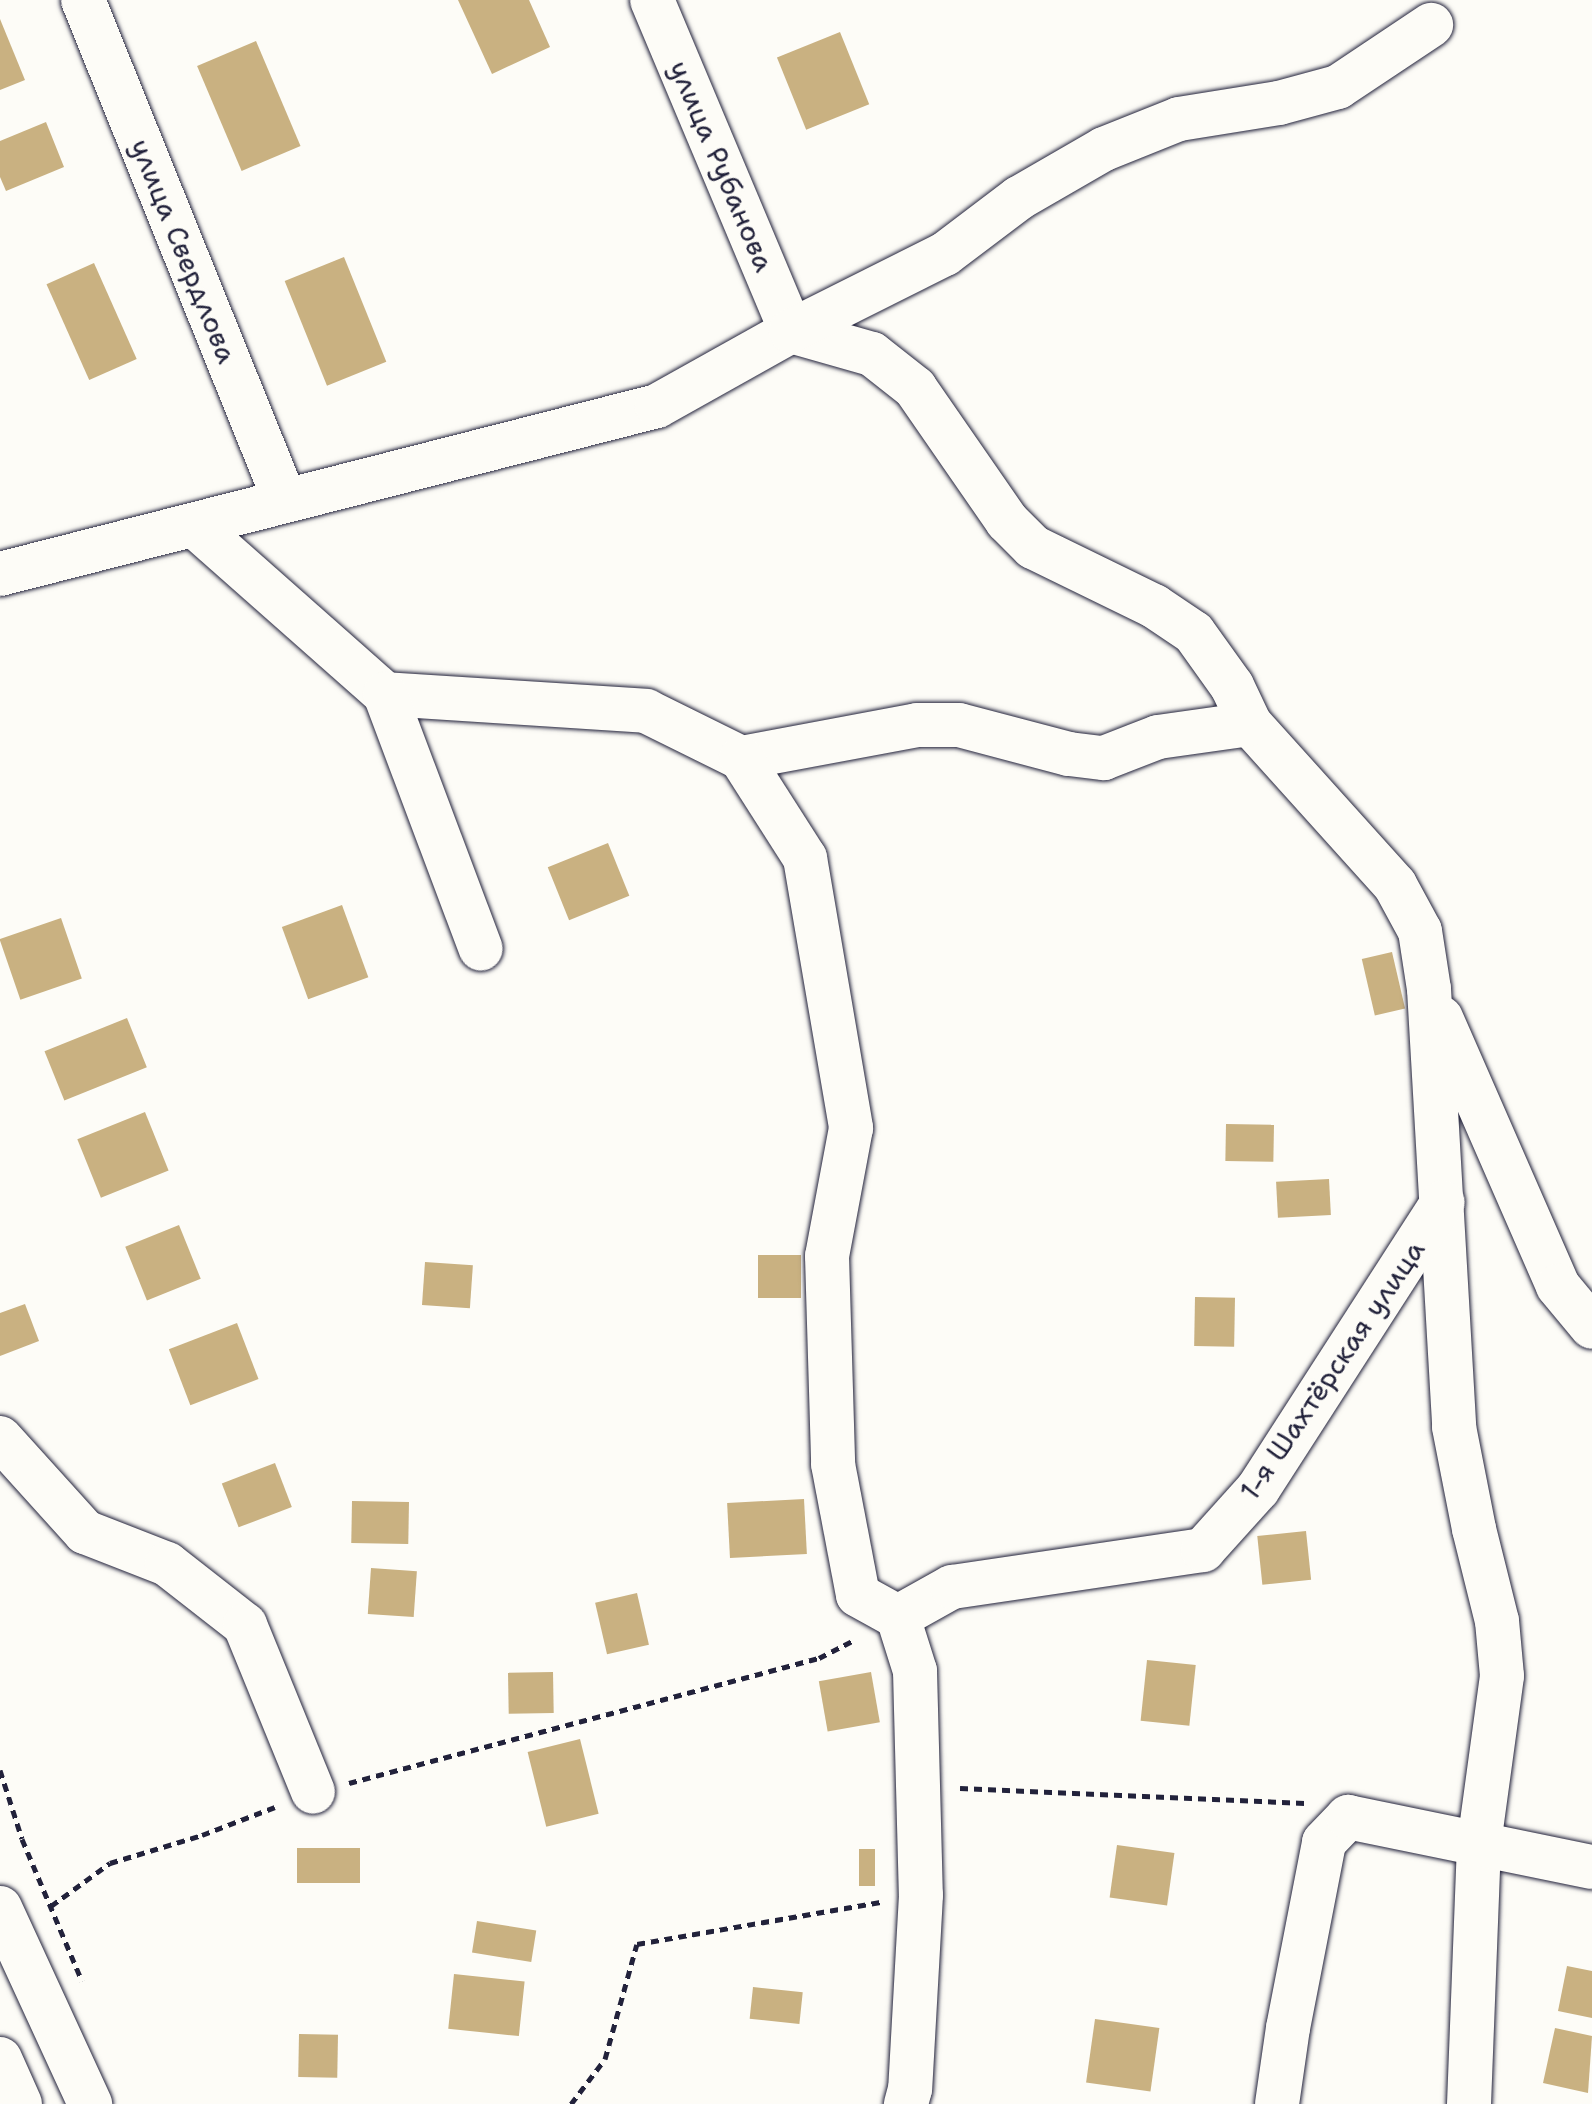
<!DOCTYPE html>
<html>
<head>
<meta charset="utf-8">
<style>
  body { margin:0 }
  #map { position:relative; width:1592px; height:2104px; overflow:hidden; background:#fdfcf7; font-family:"Shantell Sans",sans-serif }
  div>[style] { position:absolute }
  .building>* { inset:0; background:#c9b181; transform-origin:0 0 }
  .path>* { height:5px; margin-top:-2.5px; transform-origin:0; background:repeating-linear-gradient(90deg,#22223b 0 8px,transparent 0 14px) }
  .roads { filter:drop-shadow(0 0 2px #22223b) drop-shadow(0 0 2px #22223b) }
  .minor>* { height:44px; margin:-22px; padding:0 22px; transform-origin:22px; border-radius:22px; background:#fdfcf7 }
  .major>* { height:44px; margin:-22px; padding:0 22px; transform-origin:22px; border-radius:22px; background:#fdfcf7 }
  span { translate:-50% -50%; white-space:nowrap; text-align:center; line-height:1.15; -webkit-text-stroke:6px #fdfcf7; paint-order:stroke }
  .street-label { font-size:28px; color:#22223b }
</style>
</head>
<body>
<div id="map">
  <div class="building">
    <i style="clip-path:polygon(458px 0,529px 0,550px 47px,492px 74px)"></i>
    <i style="clip-path:polygon(0 19px,25px 80px,0 90px)"></i>
    <i style="left:840px;top:32px;width:78px;height:68px;rotate:68deg"></i>
    <i style="left:256px;top:41px;width:114px;height:64px;rotate:67deg"></i>
    <i style="clip-path:polygon(46px 122px,64px 167px,6px 191px,0 177px,0 141px)"></i>
    <i style="left:344px;top:257px;width:113px;height:64px;rotate:68deg"></i>
    <i style="left:94px;top:263px;width:105px;height:52px;rotate:66deg"></i>
    <i style="left:608px;top:843px;width:57px;height:65px;rotate:68deg"></i>
    <i style="left:342px;top:905px;width:77px;height:64px;rotate:70deg"></i>
    <i style="left:61px;top:918px;width:64px;height:65px;rotate:71deg"></i>
    <i style="left:1392px;top:952px;width:58px;height:31px;rotate:77deg"></i>
    <i style="left:127px;top:1018px;width:53px;height:89px;rotate:68deg"></i>
    <i style="left:145px;top:1112px;width:63px;height:73px;rotate:68deg"></i>
    <i style="left:1226px;top:1124px;width:48px;height:37px;rotate:1deg"></i>
    <i style="left:1329px;top:1179px;width:36px;height:53px;rotate:87deg"></i>
    <i style="left:179px;top:1225px;width:58px;height:58px;rotate:68deg"></i>
    <i style="left:801px;top:1255px;width:43px;height:43px;rotate:90deg"></i>
    <i style="left:425px;top:1262px;width:48px;height:43px;rotate:4deg"></i>
    <i style="left:1195px;top:1297px;width:40px;height:49px;rotate:1deg"></i>
    <i style="clip-path:polygon(25px 1304px,39px 1341px,0 1356px,0 1313px)"></i>
    <i style="left:237px;top:1323px;width:60px;height:73px;rotate:69deg"></i>
    <i style="left:275px;top:1463px;width:47px;height:57px;rotate:69deg"></i>
    <i style="left:804px;top:1499px;width:55px;height:77px;rotate:87deg"></i>
    <i style="left:352px;top:1501px;width:57px;height:42px;rotate:1deg"></i>
    <i style="left:1306px;top:1531px;width:49px;height:49px;rotate:84deg"></i>
    <i style="left:371px;top:1568px;width:46px;height:46px;rotate:4deg"></i>
    <i style="left:637px;top:1593px;width:53px;height:43px;rotate:77deg"></i>
    <i style="left:1147px;top:1660px;width:49px;height:61px;rotate:6deg"></i>
    <i style="left:553px;top:1672px;width:41px;height:45px;rotate:89deg"></i>
    <i style="left:871px;top:1672px;width:51px;height:53px;rotate:80deg"></i>
    <i style="left:580px;top:1739px;width:77px;height:54px;rotate:76deg"></i>
    <i style="left:1117px;top:1845px;width:58px;height:53px;rotate:8deg"></i>
    <i style="left:297px;top:1848px;width:63px;height:35px"></i>
    <i style="left:859px;top:1849px;width:16px;height:37px"></i>
    <i style="left:477px;top:1921px;width:60px;height:32px;rotate:9deg"></i>
    <i style="clip-path:polygon(1567px 1966px,1592px 1971px,1592px 2018px,1558px 2011px)"></i>
    <i style="left:454px;top:1974px;width:71px;height:55px;rotate:6deg"></i>
    <i style="left:753px;top:1987px;width:50px;height:32px;rotate:6deg"></i>
    <i style="left:1095px;top:2019px;width:65px;height:64px;rotate:8deg"></i>
    <i style="clip-path:polygon(1555px 2028px,1592px 2036px,1588px 2093px,1543px 2083px)"></i>
    <i style="left:299px;top:2034px;width:39px;height:43px;rotate:1deg"></i>
  </div>
  <div class="path">
    <i style="left:0;top:1770px;width:72px;rotate:72.3deg"></i>
    <i style="left:22px;top:1839px;width:154px;rotate:67.1deg"></i>
    <i style="left:349px;top:1783px;width:486px;rotate:-14.9deg"></i>
    <i style="left:819px;top:1658px;width:39px;rotate:-27deg"></i>
    <i style="left:960px;top:1788px;width:345px;rotate:2.5deg"></i>
    <i style="left:51px;top:1906px;width:73px;rotate:-36.1deg"></i>
    <i style="left:110px;top:1863px;width:96px;rotate:-16.9deg"></i>
    <i style="left:202px;top:1835px;width:78px;rotate:-21deg"></i>
    <i style="left:571px;top:2104px;width:56px;rotate:-52.9deg"></i>
    <i style="left:605px;top:2059px;width:119px;rotate:-74.5deg"></i>
    <i style="left:637px;top:1944px;width:247px;rotate:-9.8deg"></i>
  </div>
  <div class="roads">
    <div class="minor">
      <i style="left:83px;top:0;width:540px;rotate:68.04deg"></i>
      <i style="left:652px;top:0;width:359px;rotate:67.2deg"></i>
      <i style="left:791px;top:331px;width:84px;rotate:15.9deg"></i>
      <i style="left:872px;top:354px;width:55px;rotate:38.3deg"></i>
      <i style="left:915px;top:388px;width:162px;rotate:55.3deg"></i>
      <i style="left:1007px;top:521px;width:37px;rotate:45deg"></i>
      <i style="left:1033px;top:547px;width:135px;rotate:26deg"></i>
      <i style="left:1154px;top:606px;width:48px;rotate:34deg"></i>
      <i style="left:1194px;top:633px;width:65px;rotate:54.4deg"></i>
      <i style="left:1232px;top:686px;width:42px;rotate:64.7deg"></i>
      <i style="left:1250px;top:724px;width:217px;rotate:48deg"></i>
      <i style="left:1395px;top:885px;width:52px;rotate:61.5deg"></i>
      <i style="left:1420px;top:931px;width:59px;rotate:81.2deg"></i>
      <i style="left:1429px;top:989px;width:439px;rotate:86.7deg"></i>
      <i style="left:1454px;top:1427px;width:104px;rotate:78.9deg"></i>
      <i style="left:1474px;top:1529px;width:95px;rotate:76deg"></i>
      <i style="left:1497px;top:1621px;width:55px;rotate:84.8deg"></i>
      <i style="left:1502px;top:1676px;width:170px;rotate:97.8deg"></i>
      <i style="left:1479px;top:1844px;width:260px;rotate:92.2deg"></i>
      <i style="left:195px;top:526px;width:254px;rotate:41.5deg"></i>
      <i style="left:385px;top:694px;width:262px;rotate:3.7deg"></i>
      <i style="left:646px;top:711px;width:106px;rotate:26.3deg"></i>
      <i style="left:741px;top:758px;width:179px;rotate:-10.6deg"></i>
      <i style="left:917px;top:725px;width:42px"></i>
      <i style="left:959px;top:725px;width:114px;rotate:14.8deg"></i>
      <i style="left:1069px;top:754px;width:35px;rotate:7deg"></i>
      <i style="left:1104px;top:758px;width:58px;rotate:-21.3deg"></i>
      <i style="left:1158px;top:737px;width:93px;rotate:-8deg"></i>
      <i style="left:0;top:574px;width:678px;rotate:-14.34deg"></i>
      <i style="left:657px;top:406px;width:154px;rotate:-29.2deg"></i>
      <i style="left:791px;top:331px;width:172px;rotate:-26.6deg"></i>
      <i style="left:945px;top:254px;width:93px;rotate:-37.1deg"></i>
      <i style="left:1019px;top:198px;width:98px;rotate:-30deg"></i>
      <i style="left:1104px;top:149px;width:81px;rotate:-21.8deg"></i>
      <i style="left:1179px;top:119px;width:101px;rotate:-9.1deg"></i>
      <i style="left:1279px;top:103px;width:61px;rotate:-15.2deg"></i>
      <i style="left:1338px;top:87px;width:112px;rotate:-33.7deg"></i>
      <i style="left:385px;top:694px;width:272px;rotate:69.4deg"></i>
      <i style="left:741px;top:758px;width:119px;rotate:57.4deg"></i>
      <i style="left:805px;top:858px;width:274px;rotate:80.3deg"></i>
      <i style="left:851px;top:1128px;width:130px;rotate:100.6deg"></i>
      <i style="left:827px;top:1256px;width:208px;rotate:88.3deg"></i>
      <i style="left:833px;top:1464px;width:133px;rotate:79.2deg"></i>
      <i style="left:858px;top:1595px;width:46px;rotate:28.8deg"></i>
      <i style="left:898px;top:1617px;width:57px;rotate:72.5deg"></i>
      <i style="left:915px;top:1671px;width:224px;rotate:88.5deg"></i>
      <i style="left:921px;top:1895px;width:194px;rotate:93.2deg"></i>
      <i style="left:910px;top:2089px;width:16px;rotate:105deg"></i>
      <i style="left:1441px;top:1018px;width:292px;rotate:66.4deg"></i>
      <i style="left:1558px;top:1286px;width:53px;rotate:50.3deg"></i>
      <i style="left:0;top:1438px;width:127px;rotate:47.9deg"></i>
      <i style="left:85px;top:1532px;width:88px;rotate:21.3deg"></i>
      <i style="left:167px;top:1564px;width:99px;rotate:38deg"></i>
      <i style="left:245px;top:1625px;width:180px;rotate:67.8deg"></i>
      <i style="left:898px;top:1617px;width:62px;rotate:-29.1deg"></i>
      <i style="left:952px;top:1587px;width:254px;rotate:-8.4deg"></i>
      <i style="left:1203px;top:1550px;width:82px;rotate:-48deg"></i>
      <i style="left:1258px;top:1489px;width:341px;rotate:-57.2deg"></i>
      <i style="left:1277px;top:2104px;width:77px;rotate:-81.8deg"></i>
      <i style="left:1288px;top:2028px;width:189px;rotate:-79deg"></i>
      <i style="left:1324px;top:1842px;width:35px;rotate:-46deg"></i>
      <i style="left:1348px;top:1817px;width:249px;rotate:11.6deg"></i>
    </div>
    <div class="major">
      <i style="left:0;top:1908px;width:216px;rotate:65.3deg"></i>
      <i style="left:0;top:2059px;width:49px;rotate:66deg"></i>
    </div>
  </div>
  <div class="street-label">
    <span style="left:722px;top:166px;rotate:67deg">улица Рубанова</span>
    <span style="left:184px;top:251px;rotate:68deg">улица Свердлова</span>
    <span style="left:1332px;top:1370px;rotate:-56deg">1-я Шахтёрская улица</span>
  </div>
</div>
</body>
</html>
